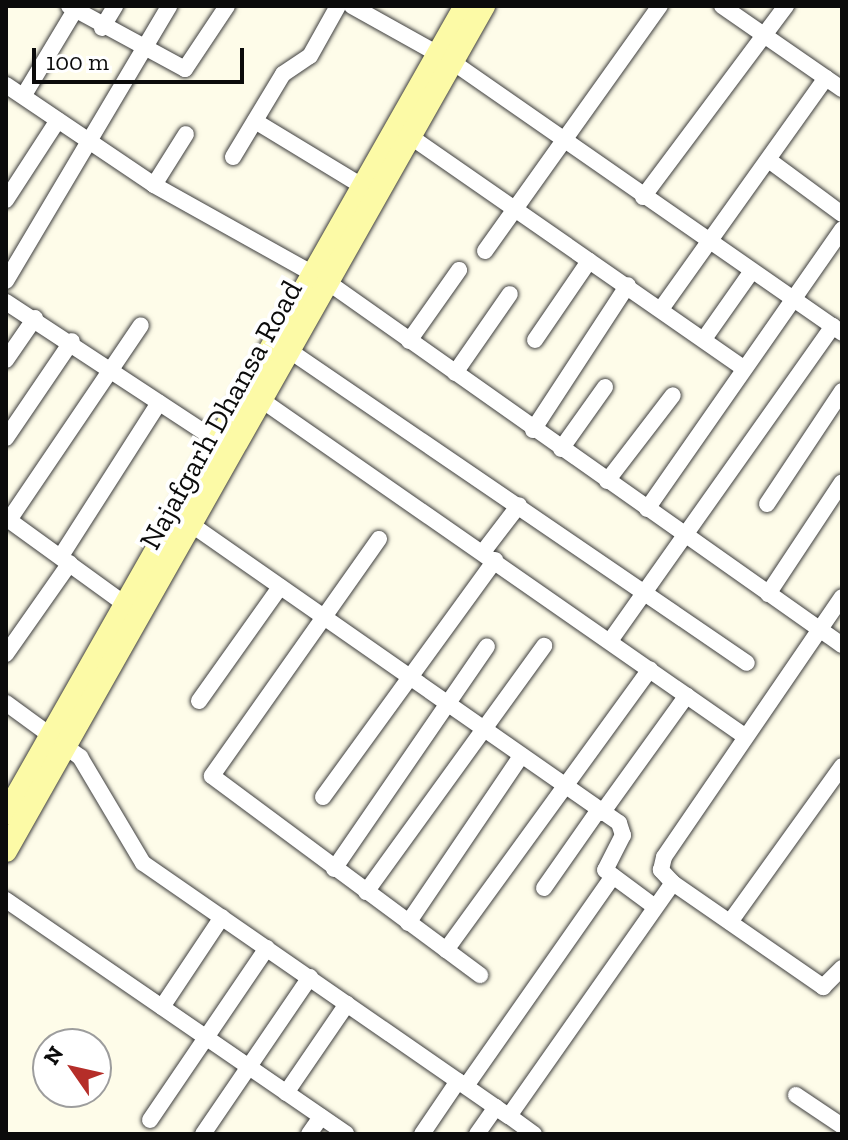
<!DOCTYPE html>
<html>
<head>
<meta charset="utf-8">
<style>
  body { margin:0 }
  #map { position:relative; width:848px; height:1140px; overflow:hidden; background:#fefce9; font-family:"Zilla Slab",serif }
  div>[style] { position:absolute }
  .roads { filter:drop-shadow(0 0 2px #3e3e3e) drop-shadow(0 0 2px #3e3e3e) }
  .minor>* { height:16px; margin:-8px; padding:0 8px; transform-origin:8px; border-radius:8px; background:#fff }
  .secondary>* { height:22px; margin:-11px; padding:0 11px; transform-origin:11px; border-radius:11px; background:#fcfaa6 }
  span { translate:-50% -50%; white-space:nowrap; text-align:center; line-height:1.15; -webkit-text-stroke:8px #fff; paint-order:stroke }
  .street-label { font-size:30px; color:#0b0b0b }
  .frame { position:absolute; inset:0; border:8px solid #0b0b0b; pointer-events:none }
  .north { position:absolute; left:32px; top:1028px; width:80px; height:80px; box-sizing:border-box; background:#fff; border:2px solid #9d9d9d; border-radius:50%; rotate:304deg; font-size:22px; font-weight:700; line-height:32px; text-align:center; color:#0b0b0b }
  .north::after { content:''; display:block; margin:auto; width:28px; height:36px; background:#b52e29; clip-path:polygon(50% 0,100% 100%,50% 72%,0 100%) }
  .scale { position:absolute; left:32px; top:48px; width:212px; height:36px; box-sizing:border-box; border:4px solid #0b0b0b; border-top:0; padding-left:10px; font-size:24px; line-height:28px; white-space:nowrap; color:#0b0b0b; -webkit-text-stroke:6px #fff; paint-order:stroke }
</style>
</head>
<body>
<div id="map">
  <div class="roads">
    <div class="minor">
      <i style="left:69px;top:6px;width:132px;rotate:28.5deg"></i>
      <i style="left:185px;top:69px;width:76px;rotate:-56.3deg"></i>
      <i style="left:352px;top:6px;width:117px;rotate:29.2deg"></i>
      <i style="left:454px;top:63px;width:473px;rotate:34.8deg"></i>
      <i style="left:722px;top:6px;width:146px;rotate:34.7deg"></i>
      <i style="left:102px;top:28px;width:26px;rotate:-59deg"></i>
      <i style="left:6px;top:85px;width:179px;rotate:34deg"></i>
      <i style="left:154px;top:185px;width:201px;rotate:29.2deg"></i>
      <i style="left:329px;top:283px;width:628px;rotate:35.21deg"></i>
      <i style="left:24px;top:95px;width:99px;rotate:-59deg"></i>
      <i style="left:255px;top:121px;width:125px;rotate:31.3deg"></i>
      <i style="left:411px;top:137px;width:404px;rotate:34.8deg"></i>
      <i style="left:233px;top:157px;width:97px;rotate:-58.9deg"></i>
      <i style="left:283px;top:74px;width:32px;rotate:-34deg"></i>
      <i style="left:310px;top:56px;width:57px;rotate:-60.8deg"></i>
      <i style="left:770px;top:161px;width:89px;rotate:36.4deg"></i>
      <i style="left:154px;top:185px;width:60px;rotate:-57.9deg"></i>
      <i style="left:643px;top:197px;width:239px;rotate:-53.2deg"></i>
      <i style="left:6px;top:200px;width:95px;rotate:-57deg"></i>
      <i style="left:485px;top:251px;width:301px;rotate:-54.5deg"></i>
      <i style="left:6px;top:281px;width:320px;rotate:-59.3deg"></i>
      <i style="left:6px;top:302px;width:262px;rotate:33.3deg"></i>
      <i style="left:661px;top:309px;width:284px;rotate:-54.5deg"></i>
      <i style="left:704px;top:339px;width:83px;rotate:-54.8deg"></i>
      <i style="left:535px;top:340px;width:96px;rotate:-55.6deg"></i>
      <i style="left:409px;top:341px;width:87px;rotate:-54.8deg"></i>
      <i style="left:290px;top:351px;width:553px;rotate:34.32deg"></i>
      <i style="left:6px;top:360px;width:51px;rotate:-55.4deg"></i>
      <i style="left:455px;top:373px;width:96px;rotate:-55.2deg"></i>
      <i style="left:263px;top:401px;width:585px;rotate:34.83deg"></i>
      <i style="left:533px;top:430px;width:173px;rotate:-56.8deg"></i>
      <i style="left:6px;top:438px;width:117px;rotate:-55.8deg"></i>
      <i style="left:561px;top:449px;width:76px;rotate:-54.6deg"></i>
      <i style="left:607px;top:481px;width:108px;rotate:-52.5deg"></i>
      <i style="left:767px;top:504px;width:136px;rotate:-56.4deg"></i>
      <i style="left:647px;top:509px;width:341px;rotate:-55.1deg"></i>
      <i style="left:6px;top:518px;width:147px;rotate:35.9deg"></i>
      <i style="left:182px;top:518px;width:533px;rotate:34.91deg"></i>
      <i style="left:619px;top:823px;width:13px;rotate:72deg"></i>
      <i style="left:623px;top:835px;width:39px;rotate:117deg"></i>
      <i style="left:605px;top:870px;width:62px;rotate:36.5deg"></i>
      <i style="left:9px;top:520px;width:235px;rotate:-55.9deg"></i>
      <i style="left:379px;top:539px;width:290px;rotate:125.2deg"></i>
      <i style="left:212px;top:776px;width:334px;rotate:36.6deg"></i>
      <i style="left:483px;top:552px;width:59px;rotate:-52.5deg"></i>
      <i style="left:61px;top:556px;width:182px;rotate:-57.4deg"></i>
      <i style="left:768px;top:594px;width:134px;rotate:-56.5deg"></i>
      <i style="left:610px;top:641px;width:386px;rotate:-54.7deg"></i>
      <i style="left:6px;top:654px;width:111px;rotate:-54.9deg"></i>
      <i style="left:199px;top:701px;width:140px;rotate:-54.6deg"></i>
      <i style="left:6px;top:703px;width:92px;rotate:36.1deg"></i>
      <i style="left:80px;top:757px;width:123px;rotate:59.3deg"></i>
      <i style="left:143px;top:863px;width:445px;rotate:34.7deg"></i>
      <i style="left:509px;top:1116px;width:285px;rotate:-54.9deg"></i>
      <i style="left:673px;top:883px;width:183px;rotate:34.7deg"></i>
      <i style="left:823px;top:987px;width:27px;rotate:-45deg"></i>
      <i style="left:323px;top:797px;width:293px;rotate:-54deg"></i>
      <i style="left:602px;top:813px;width:145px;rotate:-54.2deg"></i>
      <i style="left:334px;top:869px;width:270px;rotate:-55.5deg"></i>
      <i style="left:673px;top:883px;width:18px;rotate:-133deg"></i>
      <i style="left:661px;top:870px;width:13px;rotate:-77deg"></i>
      <i style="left:664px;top:857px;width:315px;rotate:-55.6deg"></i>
      <i style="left:544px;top:888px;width:94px;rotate:-55deg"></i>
      <i style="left:366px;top:892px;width:304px;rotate:-54.1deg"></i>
      <i style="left:6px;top:900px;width:413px;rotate:34.5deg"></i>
      <i style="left:730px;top:922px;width:192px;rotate:-54.3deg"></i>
      <i style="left:408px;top:923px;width:202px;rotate:-55.9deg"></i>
      <i style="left:446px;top:950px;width:347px;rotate:-54deg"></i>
      <i style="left:162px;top:1007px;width:108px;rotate:-56.3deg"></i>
      <i style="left:466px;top:1086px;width:256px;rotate:-55deg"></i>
      <i style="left:286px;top:1093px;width:108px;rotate:-55.6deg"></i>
      <i style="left:796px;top:1095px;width:55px;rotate:34deg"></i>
      <i style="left:509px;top:1116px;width:31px;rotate:36deg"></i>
      <i style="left:150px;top:1120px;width:208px;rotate:-55.8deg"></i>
      <i style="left:203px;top:1134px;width:190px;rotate:-55.7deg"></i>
      <i style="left:309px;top:1134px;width:21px;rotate:-55deg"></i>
      <i style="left:422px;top:1134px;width:64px;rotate:-55.8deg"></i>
      <i style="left:477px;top:1134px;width:33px;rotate:-55deg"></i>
    </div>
    <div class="secondary">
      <i style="left:6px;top:814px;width:929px;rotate:-60.4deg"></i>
      <i style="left:6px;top:851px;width:971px;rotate:-60.5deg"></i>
    </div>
  </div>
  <div class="street-label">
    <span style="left:221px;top:415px;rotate:-61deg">Najafgarh Dhansa Road</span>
  </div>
  <div class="frame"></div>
  <div class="north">N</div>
  <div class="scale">100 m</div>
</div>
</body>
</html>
